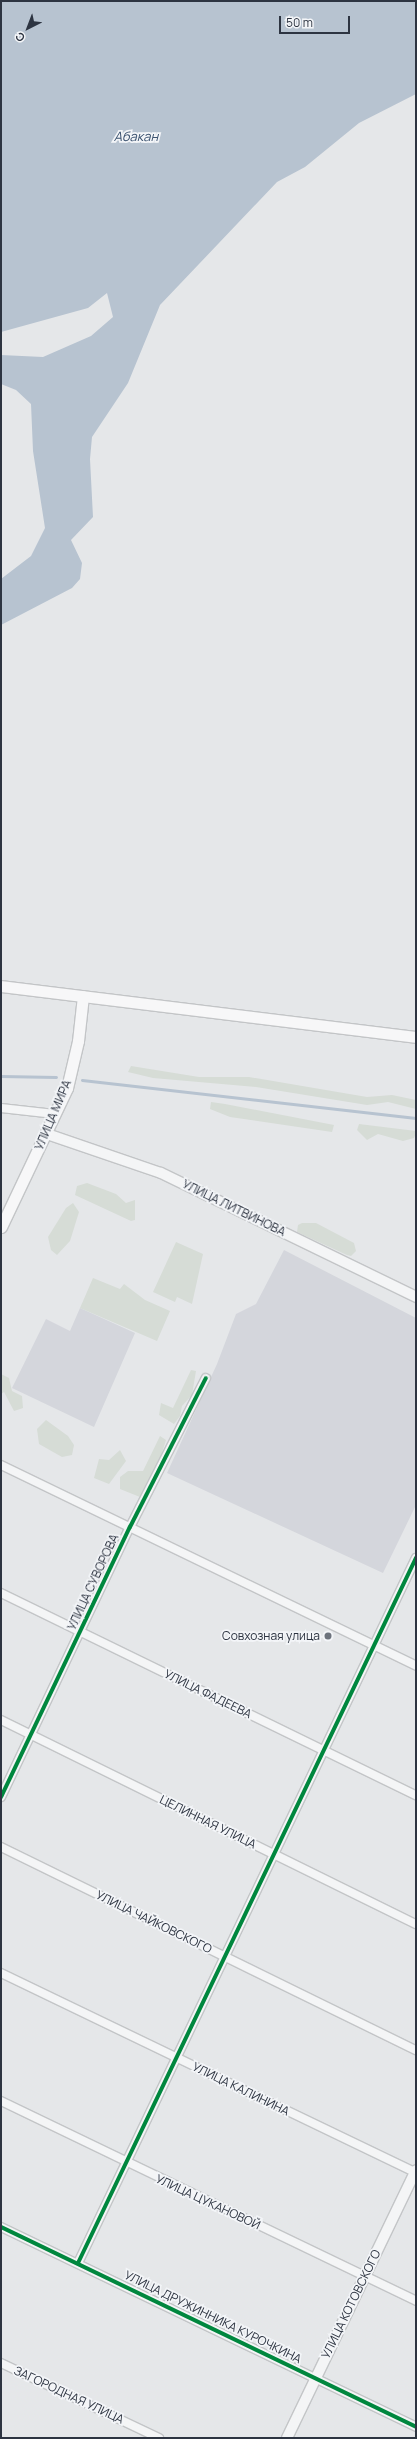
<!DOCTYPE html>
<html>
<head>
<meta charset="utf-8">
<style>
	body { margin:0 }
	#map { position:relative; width:417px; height:2439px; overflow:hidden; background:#e5e7e9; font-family:Manrope,sans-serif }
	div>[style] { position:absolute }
	.built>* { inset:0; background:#d4d6dc }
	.green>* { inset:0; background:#d6dcd6 }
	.water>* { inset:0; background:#b7c3d0 }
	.stream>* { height:3px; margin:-1.5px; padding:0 1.5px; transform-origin:1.5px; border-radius:1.5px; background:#b7c3d0 }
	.roads { filter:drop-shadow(1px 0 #c3c5c7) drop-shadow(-1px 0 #c3c5c7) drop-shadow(0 1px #c3c5c7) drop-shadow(0 -1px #c3c5c7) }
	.minor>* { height:8px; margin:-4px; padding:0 4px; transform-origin:4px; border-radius:4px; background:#f4f5f6 }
	.tertiary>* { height:10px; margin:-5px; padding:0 5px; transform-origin:5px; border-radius:5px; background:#f4f5f6 }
	.secondary>* { height:11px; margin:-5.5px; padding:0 5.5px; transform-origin:5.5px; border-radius:5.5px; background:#f7f7f8 }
	.cycleway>* { height:4px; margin:-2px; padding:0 2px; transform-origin:2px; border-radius:2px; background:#00873e }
	.dots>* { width:11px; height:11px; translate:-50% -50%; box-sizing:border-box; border:2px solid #f3f5f8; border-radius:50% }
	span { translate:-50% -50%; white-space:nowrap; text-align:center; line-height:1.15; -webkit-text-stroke:3.5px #f3f5f8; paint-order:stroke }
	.street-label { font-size:12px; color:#2d3441 }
	.poi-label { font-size:12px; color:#2d3441 }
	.right { translate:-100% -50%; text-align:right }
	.water-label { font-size:13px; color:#3c5370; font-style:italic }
	.frame { position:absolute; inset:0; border:2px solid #2d3441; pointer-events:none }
	.north { position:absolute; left:8px; top:8px; width:40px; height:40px; -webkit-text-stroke:3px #f3f5f8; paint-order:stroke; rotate:222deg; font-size:11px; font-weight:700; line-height:16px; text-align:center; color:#2d3441 }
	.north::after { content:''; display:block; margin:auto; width:14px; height:18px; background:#2d3441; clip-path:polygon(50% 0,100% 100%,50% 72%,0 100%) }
	.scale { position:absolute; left:279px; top:16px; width:71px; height:18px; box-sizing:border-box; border:2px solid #2d3441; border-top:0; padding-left:5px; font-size:12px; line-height:14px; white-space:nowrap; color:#2d3441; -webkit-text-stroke:3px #f3f5f8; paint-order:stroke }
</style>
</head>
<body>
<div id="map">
	<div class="built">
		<div style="clip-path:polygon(284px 1250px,416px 1318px,416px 1505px,383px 1573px,167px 1473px,217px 1364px,236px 1314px,256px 1304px)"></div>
		<div style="clip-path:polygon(80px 1308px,135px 1333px,94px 1427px,12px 1388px,46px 1319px,70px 1331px)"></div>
	</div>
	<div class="green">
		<div style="clip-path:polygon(131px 1066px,199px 1077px,249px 1077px,367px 1097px,392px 1095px,416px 1100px,416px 1109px,388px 1102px,367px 1105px,256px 1087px,153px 1078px,128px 1072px)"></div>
		<div style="clip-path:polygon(211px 1102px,225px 1104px,334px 1125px,332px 1132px,230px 1117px,210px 1109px)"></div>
		<div style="clip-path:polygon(359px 1124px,416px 1131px,416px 1133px,414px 1138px,403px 1141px,378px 1134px,367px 1140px,357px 1130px)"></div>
		<div style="clip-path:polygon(87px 1183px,116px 1194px,126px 1203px,135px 1200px,135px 1220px,131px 1221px,75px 1195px,77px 1186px)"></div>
		<div style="clip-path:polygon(73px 1203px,79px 1212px,70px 1241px,57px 1255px,51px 1250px,48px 1237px,66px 1208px)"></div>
		<div style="clip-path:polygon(302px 1223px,316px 1223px,354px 1243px,356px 1251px,351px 1256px,347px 1255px,297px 1232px,298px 1225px)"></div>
		<div style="clip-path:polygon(176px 1242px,203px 1254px,192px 1304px,177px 1297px,175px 1302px,153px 1292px)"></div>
		<div style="clip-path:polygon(93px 1278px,120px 1289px,124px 1284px,145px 1300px,170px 1311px,157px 1341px,80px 1308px)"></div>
		<div style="clip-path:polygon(191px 1370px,196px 1371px,192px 1395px,182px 1406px,180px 1416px,174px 1424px,159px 1415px,161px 1403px,173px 1408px)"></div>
		<div style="clip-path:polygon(1px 1374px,9px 1378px,12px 1391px,22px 1396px,23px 1408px,14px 1411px,4px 1392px,1px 1394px)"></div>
		<div style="clip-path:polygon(46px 1420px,68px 1436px,74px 1445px,72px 1455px,62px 1457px,39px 1444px,37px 1429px)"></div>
		<div style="clip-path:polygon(160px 1436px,166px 1440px,152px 1485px,140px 1497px,120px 1489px,120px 1477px,128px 1471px,143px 1471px)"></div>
		<div style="clip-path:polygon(120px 1450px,126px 1461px,109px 1484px,94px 1478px,99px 1459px,109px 1460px)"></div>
	</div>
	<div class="water">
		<div style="clip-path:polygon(1px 1px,416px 1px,416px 94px,359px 123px,305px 167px,277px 182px,160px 305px,128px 383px,92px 437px,90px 459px,93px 517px,71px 540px,82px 563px,80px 579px,72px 588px,1px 625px,1px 579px,31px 556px,45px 528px,33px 451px,31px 404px,16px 390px,1px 384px,1px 355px,43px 357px,91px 336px,113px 317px,107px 293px,88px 308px,1px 332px)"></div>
	</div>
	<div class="stream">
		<div style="left:1px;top:1076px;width:55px;rotate:1deg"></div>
		<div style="left:82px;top:1080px;width:336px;rotate:6.5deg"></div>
	</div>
	<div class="roads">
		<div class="minor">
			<div style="left:1px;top:1108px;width:54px;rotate:6.3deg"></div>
			<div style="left:1px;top:1465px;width:461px;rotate:25.8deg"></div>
			<div style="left:1px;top:1593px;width:462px;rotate:26deg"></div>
			<div style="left:1px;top:1720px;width:462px;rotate:26.2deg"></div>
			<div style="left:1px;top:1797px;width:299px;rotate:-64.5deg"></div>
			<div style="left:130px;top:1527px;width:167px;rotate:-63deg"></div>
			<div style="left:1px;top:1847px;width:462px;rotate:26.1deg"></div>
			<div style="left:1px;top:1973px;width:461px;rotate:25.7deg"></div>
			<div style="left:1px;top:2101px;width:461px;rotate:25.7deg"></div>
			<div style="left:1px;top:2227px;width:461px;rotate:25.7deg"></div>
			<div style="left:78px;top:2263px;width:782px;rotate:-64.39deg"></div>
			<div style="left:1px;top:2363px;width:175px;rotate:25.4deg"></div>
		</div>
		<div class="tertiary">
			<div style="left:47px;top:1134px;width:120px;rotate:18.9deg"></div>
			<div style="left:161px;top:1173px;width:284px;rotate:25.9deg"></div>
			<div style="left:287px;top:2438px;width:297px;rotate:-64.3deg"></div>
		</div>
		<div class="secondary">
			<div style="left:1px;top:986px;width:418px;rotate:7deg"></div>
			<div style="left:1px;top:1227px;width:154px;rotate:-64.6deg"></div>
			<div style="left:67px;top:1088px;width:48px;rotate:-76.8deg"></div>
			<div style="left:78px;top:1041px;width:45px;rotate:-83.7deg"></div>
		</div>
	</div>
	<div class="cycleway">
		<div style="left:1px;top:1797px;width:299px;rotate:-64.5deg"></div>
		<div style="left:130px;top:1527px;width:167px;rotate:-63deg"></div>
		<div style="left:1px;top:2227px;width:461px;rotate:25.7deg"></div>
		<div style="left:78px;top:2263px;width:782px;rotate:-64.39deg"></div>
	</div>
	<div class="dots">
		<div style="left:328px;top:1636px;background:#6d737c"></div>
	</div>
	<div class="street-label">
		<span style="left:53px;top:1115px;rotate:-67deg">УЛИЦА МИРА</span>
		<span style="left:234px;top:1208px;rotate:26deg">УЛИЦА ЛИТВИНОВА</span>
		<span style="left:93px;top:1582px;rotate:-65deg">УЛИЦА СУВОРОВА</span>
		<span style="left:208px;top:1694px;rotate:26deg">УЛИЦА ФАДЕЕВА</span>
		<span style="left:208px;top:1822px;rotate:26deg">ЦЕЛИННАЯ УЛИЦА</span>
		<span style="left:154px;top:1922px;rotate:26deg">УЛИЦА ЧАЙКОВСКОГО</span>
		<span style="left:241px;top:2089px;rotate:26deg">УЛИЦА КАЛИНИНА</span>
		<span style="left:208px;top:2202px;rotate:25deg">УЛИЦА ЦУКАНОВОЙ</span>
		<span style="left:351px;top:2304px;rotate:-64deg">УЛИЦА КОТОВСКОГО</span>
		<span style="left:213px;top:2317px;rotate:26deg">УЛИЦА ДРУЖИННИКА КУРОЧКИНА</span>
		<span style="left:69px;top:2395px;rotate:25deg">ЗАГОРОДНАЯ УЛИЦА</span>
	</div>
	<div class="poi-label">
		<span class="right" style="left:320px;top:1636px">Совхозная улица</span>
	</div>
	<div class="water-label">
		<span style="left:136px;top:136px">Абакан</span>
	</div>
	<div class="frame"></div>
	<div class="north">С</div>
	<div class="scale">50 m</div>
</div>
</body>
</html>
